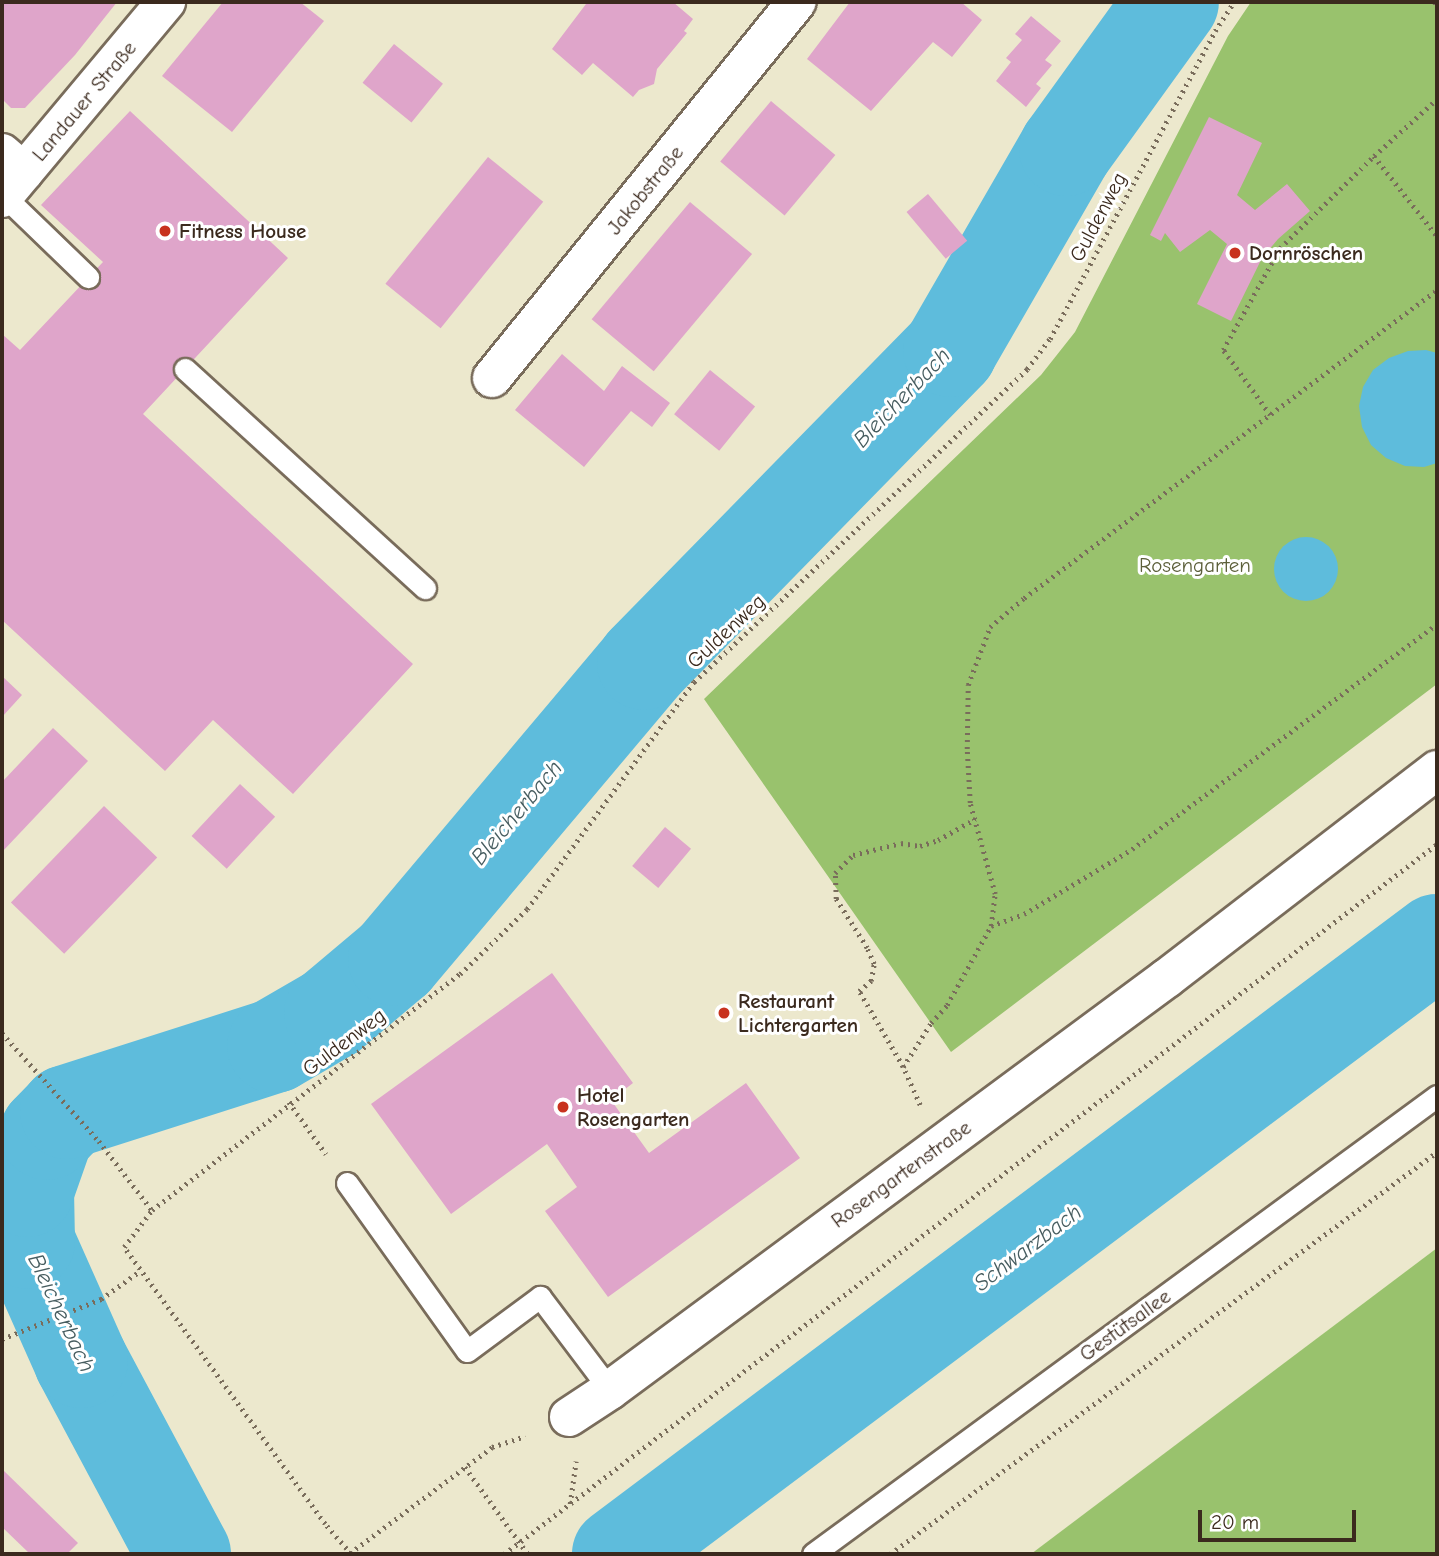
<!DOCTYPE html>
<html>
<head>
<meta charset="utf-8">
<style>
	body { margin:0 }
	#map { position:relative; width:1439px; height:1556px; overflow:hidden; background:#ece8cd; font-family:"Comic Neue",sans-serif }
	div>[style] { position:absolute }
	.green>* { inset:0; background:#99c26d }
	.water>* { inset:0; background:#5ebcdc }
	.round { border-radius:50% }
	.river>* { height:94px; margin:-47px; padding:0 47px; transform-origin:47px; border-radius:47px; background:#5ebcdc }
	.building>* { inset:0; background:#dfa5ca; transform-origin:0 0 }
	.path>* { height:4.5px; margin-top:-2.25px; transform-origin:0; background:repeating-linear-gradient(90deg,#796c5b 0 2px,transparent 0 7px) }
	.roads { filter:drop-shadow(2px 0 #796c5b) drop-shadow(-2px 0 #796c5b) drop-shadow(0 2px #796c5b) drop-shadow(0 -2px #796c5b) }
	.service>* { height:21px; margin:-10.5px; padding:0 10.5px; transform-origin:10.5px; border-radius:10.5px; background:#fff }
	.minor>* { height:38px; margin:-19px; padding:0 19px; transform-origin:19px; border-radius:19px; background:#fff }
	.secondary>* { height:38px; margin:-19px; padding:0 19px; transform-origin:19px; border-radius:19px; background:#fff }
	.dots>* { width:19px; height:19px; translate:-50% -50%; box-sizing:border-box; border:4px solid #fff; border-radius:50% }
	span { translate:-50% -50%; white-space:nowrap; text-align:center; line-height:1.15; -webkit-text-stroke:6px #fff; paint-order:stroke }
	.street-label { font-size:21px; color:#3b2a1e }
	.poi-label { font-size:21px; color:#3b2a1e; font-weight:700 }
	.left { translate:0 -50%; text-align:left }
	.park-label { font-size:21px; color:#5c5f3a }
	.water-label { font-size:23px; color:#475d60; font-style:italic }
	.frame { position:absolute; inset:0; border:4px solid #3b2a1e; pointer-events:none }
	.scale { position:absolute; left:1198px; top:1510px; width:158px; height:32px; box-sizing:border-box; border:4px solid #3b2a1e; border-top:0; padding-left:9px; font-size:21px; line-height:24px; white-space:nowrap; color:#3b2a1e; -webkit-text-stroke:5px #fff; paint-order:stroke }
</style>
</head>
<body>
<div id="map">
	<div class="green">
		<div style="clip-path:polygon(1251px 2px,1437px 2px,1437px 684px,951px 1052px,704px 699px,1041px 375px,1075px 332px,1228px 36px)"></div>
		<div style="clip-path:polygon(1437px 1248px,1437px 1554px,1031px 1554px)"></div>
	</div>
	<div class="water">
		<div style="clip-path:polygon(1426px 350px,1437px 353px,1437px 463px,1424px 467px,1405px 466px,1386px 458px,1371px 445px,1362px 427px,1359px 406px,1363px 387px,1373px 370px,1389px 358px,1408px 351px)"></div>
		<div class="round" style="left:1274px;top:537px;width:64px;height:64px"></div>
	</div>
	<div class="river">
		<div style="left:184px;top:1554px;width:219px;rotate:-118.1deg"></div>
		<div style="left:81px;top:1361px;width:130px;rotate:-114deg"></div>
		<div style="left:28px;top:1242px;width:52px;rotate:-91.1deg"></div>
		<div style="left:27px;top:1190px;width:60px;rotate:-70.7deg"></div>
		<div style="left:47px;top:1133px;width:29px;rotate:-46deg"></div>
		<div style="left:67px;top:1112px;width:217px;rotate:-17.7deg"></div>
		<div style="left:274px;top:1046px;width:66px;rotate:-30.1deg"></div>
		<div style="left:331px;top:1013px;width:84px;rotate:-40.2deg"></div>
		<div style="left:395px;top:959px;width:387px;rotate:-49.9deg"></div>
		<div style="left:644px;top:663px;width:438px;rotate:-45.6deg"></div>
		<div style="left:950px;top:350px;width:232px;rotate:-60deg"></div>
		<div style="left:1066px;top:149px;width:181px;rotate:-54.2deg"></div>
		<div style="left:619px;top:1554px;width:1022px;rotate:-36.85deg"></div>
	</div>
	<div class="building">
		<div style="clip-path:polygon(2px 2px,117px 2px,75px 55px,25px 108px,11px 108px,2px 99px)"></div>
		<div style="clip-path:polygon(223px 2px,300px 2px,324px 21px,232px 132px,162px 76px)"></div>
		<div style="clip-path:polygon(582px 2px,673px 2px,693px 19px,684px 31px,687px 33px,657px 69px,654px 84px,639px 90px,633px 97px,593px 63px,582px 75px,552px 49px,586px 4px)"></div>
		<div style="clip-path:polygon(850px 2px,961px 2px,982px 20px,952px 57px,933px 42px,871px 111px,807px 59px)"></div>
		<div style="clip-path:polygon(1031px 16px,1061px 41px,1045px 60px,1052px 65px,1036px 84px,1041px 88px,1026px 107px,996px 81px,1011px 62px,1006px 58px,1022px 40px,1015px 34px)"></div>
		<div style="left:394px;top:44px;width:63px;height:50px;rotate:39deg"></div>
		<div style="left:771px;top:101px;width:84px;height:79px;rotate:40deg"></div>
		<div style="clip-path:polygon(130px 111px,288px 258px,143px 414px,413px 664px,293px 794px,213px 720px,165px 771px,2px 620px,2px 334px,20px 350px,103px 262px,41px 205px)"></div>
		<div style="clip-path:polygon(1209px 117px,1262px 143px,1237px 195px,1255px 210px,1287px 184px,1310px 211px,1278px 239px,1262px 258px,1231px 321px,1197px 304px,1227px 244px,1210px 230px,1180px 252px,1165px 233px,1161px 241px,1150px 235px)"></div>
		<div style="left:488px;top:157px;width:71px;height:163px;rotate:39deg"></div>
		<div style="left:928px;top:194px;width:61px;height:28px;rotate:50deg"></div>
		<div style="left:690px;top:202px;width:81px;height:153px;rotate:40deg"></div>
		<div style="clip-path:polygon(562px 354px,604px 391px,622px 366px,670px 403px,652px 427px,631px 411px,584px 467px,515px 410px)"></div>
		<div style="left:710px;top:370px;width:58px;height:57px;rotate:39deg"></div>
		<div style="clip-path:polygon(2px 676px,22px 695px,2px 717px)"></div>
		<div style="clip-path:polygon(53px 728px,88px 761px,2px 852px,2px 782px)"></div>
		<div style="left:240px;top:784px;width:48px;height:71px;rotate:43deg"></div>
		<div style="left:104px;top:806px;width:74px;height:134px;rotate:44deg"></div>
		<div style="left:665px;top:827px;width:34px;height:51px;rotate:40deg"></div>
		<div style="clip-path:polygon(552px 973px,633px 1083px,611px 1100px,649px 1153px,746px 1083px,800px 1158px,608px 1297px,545px 1211px,577px 1187px,547px 1144px,451px 1214px,371px 1104px)"></div>
		<div style="clip-path:polygon(2px 1469px,78px 1543px,67px 1554px,30px 1554px,2px 1527px)"></div>
	</div>
	<div class="path">
		<div style="left:1435px;top:2px;width:6px;rotate:72deg"></div>
		<div style="left:1374px;top:156px;width:102px;rotate:51.8deg"></div>
		<div style="left:1270px;top:415px;width:80px;rotate:-125.9deg"></div>
		<div style="left:1223px;top:350px;width:117px;rotate:-60.8deg"></div>
		<div style="left:1280px;top:248px;width:132px;rotate:-44.4deg"></div>
		<div style="left:1374px;top:156px;width:85px;rotate:-42.1deg"></div>
		<div style="left:991px;top:926px;width:32px;rotate:-83deg"></div>
		<div style="left:995px;top:894px;width:94px;rotate:-105.4deg"></div>
		<div style="left:970px;top:803px;width:54px;rotate:-93.2deg"></div>
		<div style="left:967px;top:749px;width:64px;rotate:-89.1deg"></div>
		<div style="left:968px;top:685px;width:62px;rotate:-69.2deg"></div>
		<div style="left:990px;top:627px;width:45px;rotate:-40.5deg"></div>
		<div style="left:1024px;top:598px;width:515px;rotate:-36.71deg"></div>
		<div style="left:2px;top:1033px;width:145px;rotate:48.1deg"></div>
		<div style="left:99px;top:1141px;width:87px;rotate:52.5deg"></div>
		<div style="left:903px;top:1067px;width:88px;rotate:-120.1deg"></div>
		<div style="left:859px;top:991px;width:16px;rotate:-40deg"></div>
		<div style="left:871px;top:981px;width:17px;rotate:-80deg"></div>
		<div style="left:874px;top:964px;width:17px;rotate:-114deg"></div>
		<div style="left:867px;top:948px;width:58px;rotate:-122.3deg"></div>
		<div style="left:836px;top:899px;width:26px;rotate:-92deg"></div>
		<div style="left:835px;top:873px;width:25px;rotate:-45deg"></div>
		<div style="left:853px;top:855px;width:49px;rotate:-14deg"></div>
		<div style="left:901px;top:843px;width:19px;rotate:9deg"></div>
		<div style="left:920px;top:846px;width:19px;rotate:-18deg"></div>
		<div style="left:938px;top:840px;width:43px;rotate:-29.6deg"></div>
		<div style="left:289px;top:1102px;width:64px;rotate:54.6deg"></div>
		<div style="left:920px;top:1105px;width:42px;rotate:-114.1deg"></div>
		<div style="left:903px;top:1067px;width:52px;rotate:-57.5deg"></div>
		<div style="left:931px;top:1023px;width:24px;rotate:-48deg"></div>
		<div style="left:947px;top:1005px;width:90px;rotate:-60.9deg"></div>
		<div style="left:991px;top:926px;width:35px;rotate:-20deg"></div>
		<div style="left:1024px;top:914px;width:126px;rotate:-31deg"></div>
		<div style="left:1132px;top:849px;width:379px;rotate:-36.4deg"></div>
		<div style="left:2px;top:1339px;width:107px;rotate:-22deg"></div>
		<div style="left:101px;top:1299px;width:48px;rotate:-35.7deg"></div>
		<div style="left:465px;top:1467px;width:107px;rotate:54.1deg"></div>
		<div style="left:570px;top:1504px;width:43px;rotate:-82.1deg"></div>
		<div style="left:350px;top:1553px;width:177px;rotate:-36.7deg"></div>
		<div style="left:492px;top:1447px;width:35px;rotate:-18deg"></div>
		<div style="left:351px;top:1554px;width:40px;rotate:-131deg"></div>
		<div style="left:325px;top:1524px;width:342px;rotate:-126deg"></div>
		<div style="left:124px;top:1247px;width:46px;rotate:-52.9deg"></div>
		<div style="left:152px;top:1210px;width:388px;rotate:-37.5deg"></div>
		<div style="left:460px;top:974px;width:93px;rotate:-44.1deg"></div>
		<div style="left:527px;top:909px;width:282px;rotate:-53.7deg"></div>
		<div style="left:694px;top:682px;width:457px;rotate:-43.2deg"></div>
		<div style="left:1027px;top:369px;width:38px;rotate:-53deg"></div>
		<div style="left:1050px;top:339px;width:349px;rotate:-61.8deg"></div>
		<div style="left:1215px;top:31px;width:35px;rotate:-57deg"></div>
		<div style="left:504px;top:1554px;width:1172px;rotate:-37.27deg"></div>
		<div style="left:890px;top:1554px;width:679px;rotate:-36.31deg"></div>
	</div>
	<div class="roads">
		<div class="service">
			<div style="left:4px;top:196px;width:117px;rotate:44deg"></div>
			<div style="left:185px;top:369px;width:325px;rotate:42.4deg"></div>
			<div style="left:347px;top:1183px;width:206px;rotate:54.5deg"></div>
			<div style="left:467px;top:1351px;width:91px;rotate:-36.5deg"></div>
			<div style="left:540px;top:1297px;width:116px;rotate:53deg"></div>
			<div style="left:813px;top:1554px;width:774px;rotate:-36.28deg"></div>
		</div>
		<div class="minor">
			<div style="left:2px;top:153px;width:29px;rotate:41deg"></div>
			<div style="left:492px;top:378px;width:484px;rotate:-51deg"></div>
			<div style="left:569px;top:1417px;width:49px;rotate:-33.4deg"></div>
			<div style="left:610px;top:1390px;width:693px;rotate:-36.49deg"></div>
			<div style="left:1167px;top:978px;width:341px;rotate:-37.6deg"></div>
		</div>
		<div class="secondary">
			<div style="left:2px;top:198px;width:256px;rotate:-50.1deg"></div>
		</div>
	</div>
	<div class="dots">
		<div style="left:165px;top:231px;background:#c8321e"></div>
		<div style="left:1235px;top:253px;background:#c8321e"></div>
		<div style="left:724px;top:1013px;background:#c8321e"></div>
		<div style="left:563px;top:1107px;background:#c8321e"></div>
	</div>
	<div class="street-label">
		<span style="left:84px;top:101px;rotate:-50deg">Landauer Straße</span>
		<span style="left:645px;top:190px;rotate:-51deg">Jakobstraße</span>
		<span style="left:1098px;top:217px;rotate:-62deg">Guldenweg</span>
		<span style="left:726px;top:631px;rotate:-43deg">Guldenweg</span>
		<span style="left:344px;top:1042px;rotate:-37deg">Guldenweg</span>
		<span style="left:901px;top:1174px;rotate:-36deg">Rosengartenstraße</span>
		<span style="left:1125px;top:1325px;rotate:-36deg">Gestütsallee</span>
	</div>
	<div class="poi-label">
		<span class="left" style="left:179px;top:231px">Fitness House</span>
		<span class="left" style="left:1249px;top:253px">Dornröschen</span>
		<span class="left" style="left:738px;top:1013px">Restaurant<br>Lichtergarten</span>
		<span class="left" style="left:577px;top:1107px">Hotel<br>Rosengarten</span>
	</div>
	<div class="park-label">
		<span style="left:1195px;top:565px">Rosengarten</span>
	</div>
	<div class="water-label">
		<span style="left:902px;top:398px;rotate:-46deg">Bleicherbach</span>
		<span style="left:517px;top:813px;rotate:-50deg">Bleicherbach</span>
		<span style="left:1028px;top:1248px;rotate:-37deg">Schwarzbach</span>
		<span style="left:61px;top:1313px;rotate:65deg">Bleicherbach</span>
	</div>
	<div class="frame"></div>
	<div class="scale">20 m</div>
</div>
</body>
</html>
